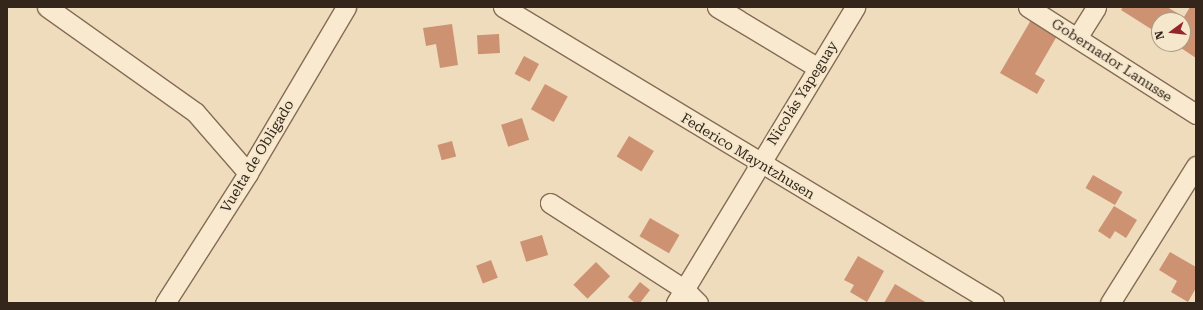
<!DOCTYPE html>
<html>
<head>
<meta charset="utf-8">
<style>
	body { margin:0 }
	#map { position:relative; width:1203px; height:310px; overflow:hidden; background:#eedcbd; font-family:"Roboto Serif",serif }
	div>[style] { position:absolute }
	.building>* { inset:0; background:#cd9272; transform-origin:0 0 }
	.roads { filter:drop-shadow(1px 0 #866c56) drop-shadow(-1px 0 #866c56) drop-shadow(0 1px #866c56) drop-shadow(0 -1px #866c56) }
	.street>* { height:19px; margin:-9.5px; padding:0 9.5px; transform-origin:9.5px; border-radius:9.5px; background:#f9eacf }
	span { translate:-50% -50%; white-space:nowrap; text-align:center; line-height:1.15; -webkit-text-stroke:4px #f5e7cc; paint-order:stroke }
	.street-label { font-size:14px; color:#34261b }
	.frame { position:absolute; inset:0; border:8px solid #34261b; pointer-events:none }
	.north { position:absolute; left:1151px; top:12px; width:40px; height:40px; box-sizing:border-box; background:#f5e7cc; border:1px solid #a89a85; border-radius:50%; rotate:255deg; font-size:11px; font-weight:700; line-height:16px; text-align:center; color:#34261b }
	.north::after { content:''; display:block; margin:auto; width:14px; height:18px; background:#95252d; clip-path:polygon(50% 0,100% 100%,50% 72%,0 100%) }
</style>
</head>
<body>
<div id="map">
	<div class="building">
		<div style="clip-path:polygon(1123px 7px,1167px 7px,1184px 17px,1190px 7px,1196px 7px,1196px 58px,1175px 44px,1183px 44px,1183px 20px,1159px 20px,1159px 34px,1121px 10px)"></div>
		<div style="clip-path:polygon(1031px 20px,1057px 36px,1035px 74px,1045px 80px,1037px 94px,1000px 73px)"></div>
		<div style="clip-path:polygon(452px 24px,458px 65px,440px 68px,436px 44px,426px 46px,423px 28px)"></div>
		<div style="left:499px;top:34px;width:19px;height:22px;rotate:87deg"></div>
		<div style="left:524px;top:56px;width:17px;height:20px;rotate:28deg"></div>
		<div style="left:545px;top:84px;width:26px;height:29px;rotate:29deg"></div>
		<div style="left:522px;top:118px;width:23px;height:22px;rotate:72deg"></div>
		<div style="left:629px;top:136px;width:29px;height:24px;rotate:31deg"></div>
		<div style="left:452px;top:141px;width:16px;height:15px;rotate:75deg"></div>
		<div style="left:1093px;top:175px;width:34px;height:15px;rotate:30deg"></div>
		<div style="clip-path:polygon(1114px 206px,1137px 220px,1126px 238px,1115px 231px,1110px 239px,1098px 231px)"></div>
		<div style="left:650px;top:218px;width:34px;height:21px;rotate:30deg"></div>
		<div style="left:542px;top:235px;width:21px;height:23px;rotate:73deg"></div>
		<div style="clip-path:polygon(1170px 252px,1196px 267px,1196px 288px,1188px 302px,1171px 292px,1177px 281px,1159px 270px)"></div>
		<div style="clip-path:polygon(858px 256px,884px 271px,867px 302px,850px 292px,854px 285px,844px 280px)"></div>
		<div style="left:491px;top:260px;width:19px;height:16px;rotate:69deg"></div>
		<div style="left:596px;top:262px;width:20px;height:32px;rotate:45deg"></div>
		<div style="clip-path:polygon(640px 282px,650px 290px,640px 303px,635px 303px,628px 297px)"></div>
		<div style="clip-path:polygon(895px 284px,927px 303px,884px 303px)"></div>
	</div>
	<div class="roads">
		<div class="street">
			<div style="left:47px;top:7px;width:181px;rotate:35.4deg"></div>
			<div style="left:195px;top:112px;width:81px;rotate:49deg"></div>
			<div style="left:503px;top:7px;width:573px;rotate:31.08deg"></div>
			<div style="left:717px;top:7px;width:118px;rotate:31.1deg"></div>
			<div style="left:1028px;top:7px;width:199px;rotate:32.5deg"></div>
			<div style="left:1077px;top:38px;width:36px;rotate:-58deg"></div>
			<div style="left:550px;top:203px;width:159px;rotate:32.7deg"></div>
			<div style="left:684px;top:289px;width:20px;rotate:45deg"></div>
			<div style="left:165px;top:303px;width:154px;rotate:-57.4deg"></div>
			<div style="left:248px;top:173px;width:193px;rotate:-59.4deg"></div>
			<div style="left:676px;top:303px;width:346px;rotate:-58.8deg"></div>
			<div style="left:1110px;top:303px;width:162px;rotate:-57.9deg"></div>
		</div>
	</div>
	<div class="street-label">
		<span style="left:1112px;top:60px;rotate:33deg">Gobernador Lanusse</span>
		<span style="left:802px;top:93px;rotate:-58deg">Nicolás Yapeguay</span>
		<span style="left:257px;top:156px;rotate:-59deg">Vuelta de Obligado</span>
		<span style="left:748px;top:156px;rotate:31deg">Federico Mayntzhusen</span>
	</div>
	<div class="frame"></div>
	<div class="north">N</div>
</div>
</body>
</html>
